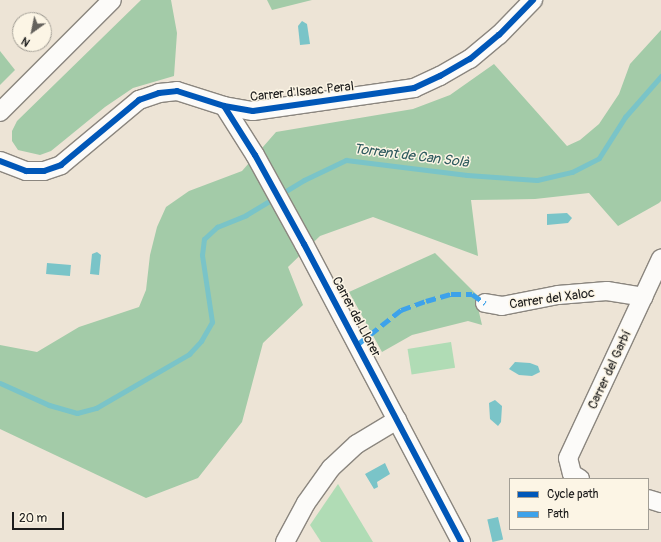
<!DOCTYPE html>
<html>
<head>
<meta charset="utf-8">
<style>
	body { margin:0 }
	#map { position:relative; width:661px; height:542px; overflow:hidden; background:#ede4d6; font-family:Pangolin,sans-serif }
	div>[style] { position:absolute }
	.green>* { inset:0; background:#b0dcb5; transform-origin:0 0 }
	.forest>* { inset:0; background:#a3cba8 }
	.water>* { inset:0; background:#7ac4c8; transform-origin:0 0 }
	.stream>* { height:5px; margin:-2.5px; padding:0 2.5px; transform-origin:2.5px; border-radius:2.5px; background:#7ac4c8 }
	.roads { filter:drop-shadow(1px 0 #8b867f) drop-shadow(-1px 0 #8b867f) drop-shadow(0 1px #8b867f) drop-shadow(0 -1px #8b867f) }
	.minor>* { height:18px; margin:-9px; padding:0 9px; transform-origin:9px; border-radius:9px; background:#fcfbf9 }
	.quiet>* { height:5px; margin-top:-2.5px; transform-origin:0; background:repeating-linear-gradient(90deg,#3da2ea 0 10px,transparent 0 15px) }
	.cycleway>* { height:6px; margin:-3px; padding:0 3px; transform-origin:3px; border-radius:3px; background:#0057b8 }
	span { translate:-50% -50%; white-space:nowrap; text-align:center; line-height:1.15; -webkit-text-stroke:3px #fcf5e5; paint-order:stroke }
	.street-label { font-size:13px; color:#1c1c1c }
	.water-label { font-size:14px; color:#2e5a5e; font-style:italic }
	.legend { position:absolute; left:509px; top:478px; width:140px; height:52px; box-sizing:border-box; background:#fcf5e5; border:1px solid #a29e95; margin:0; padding:5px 7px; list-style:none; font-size:12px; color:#1c1c1c }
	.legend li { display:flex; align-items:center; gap:8px; height:20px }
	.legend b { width:20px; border:1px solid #a29e95 }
	.north { position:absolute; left:12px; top:12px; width:40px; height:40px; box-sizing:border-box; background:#fcf5e5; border:1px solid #a29e95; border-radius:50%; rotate:213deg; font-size:11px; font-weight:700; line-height:16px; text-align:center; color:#1c1c1c }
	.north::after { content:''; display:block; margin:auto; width:14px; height:18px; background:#65625d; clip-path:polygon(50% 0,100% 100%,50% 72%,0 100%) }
	.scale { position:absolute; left:12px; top:512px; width:52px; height:18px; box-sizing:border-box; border:2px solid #1c1c1c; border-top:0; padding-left:5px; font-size:12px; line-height:14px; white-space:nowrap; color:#1c1c1c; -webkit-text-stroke:3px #fcf5e5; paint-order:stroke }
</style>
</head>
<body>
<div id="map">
	<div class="green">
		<div style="left:451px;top:342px;width:26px;height:44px;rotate:81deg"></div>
		<div style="clip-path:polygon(338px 484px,373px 542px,321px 542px,310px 525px)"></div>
	</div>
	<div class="forest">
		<div style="clip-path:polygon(141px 0,171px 0,177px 33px,174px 76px,133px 88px,105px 107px,51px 151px,40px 155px,18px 150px,12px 141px,12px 131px,17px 121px)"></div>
		<div style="clip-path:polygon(267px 0,312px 0,272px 10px)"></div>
		<div style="clip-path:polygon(661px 30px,661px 201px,659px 203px,618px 226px,589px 193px,535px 199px,471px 200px,478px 256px,373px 217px,320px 236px,288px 267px,303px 305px,263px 343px,242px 422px,198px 478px,146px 498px,0 429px,0 345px,37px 352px,79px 327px,139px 307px,146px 290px,150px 255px,157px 227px,166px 207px,189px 191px,242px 171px,276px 132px,413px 109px,450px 95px,494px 64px,567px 146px,580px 140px,599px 124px,619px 94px,630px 64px)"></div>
		<div style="clip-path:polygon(0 51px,15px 70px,0 85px)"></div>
		<div style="clip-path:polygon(435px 253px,480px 298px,478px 308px,482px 325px,468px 321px,412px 335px,382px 352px,349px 292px)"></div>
	</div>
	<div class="water">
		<div style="clip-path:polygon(302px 21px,307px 24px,310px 44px,300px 45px,298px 26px)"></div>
		<div style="clip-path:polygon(567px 213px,572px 218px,568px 223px,547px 225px,547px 214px)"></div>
		<div style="clip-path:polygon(97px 252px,101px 255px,99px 275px,90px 274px,92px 254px)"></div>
		<div style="left:47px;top:263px;width:24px;height:11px;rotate:5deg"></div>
		<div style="clip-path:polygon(515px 362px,530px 363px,538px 366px,540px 372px,532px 376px,519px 375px,509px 369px)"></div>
		<div style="clip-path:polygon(495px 400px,502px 406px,501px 422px,498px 426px,490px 419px,489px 403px)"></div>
		<div style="clip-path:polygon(385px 463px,390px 474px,377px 482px,378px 487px,374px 489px,365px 474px)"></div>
		<div style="left:498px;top:517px;width:23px;height:11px;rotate:77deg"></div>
	</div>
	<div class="stream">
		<div style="left:0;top:383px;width:54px;rotate:24.2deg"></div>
		<div style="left:49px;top:405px;width:29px;rotate:16deg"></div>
		<div style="left:77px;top:413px;width:20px;rotate:-15deg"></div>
		<div style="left:96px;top:408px;width:108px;rotate:-30.1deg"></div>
		<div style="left:189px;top:354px;width:18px;rotate:-47deg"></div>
		<div style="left:201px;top:341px;width:22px;rotate:-60deg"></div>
		<div style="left:212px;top:322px;width:68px;rotate:-98.5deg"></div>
		<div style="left:202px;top:255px;width:16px;rotate:-83deg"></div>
		<div style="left:204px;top:239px;width:18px;rotate:-43deg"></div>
		<div style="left:217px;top:227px;width:31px;rotate:-22deg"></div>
		<div style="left:246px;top:215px;width:68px;rotate:-31.1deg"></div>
		<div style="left:304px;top:180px;width:47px;rotate:-25.5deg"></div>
		<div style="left:346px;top:160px;width:122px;rotate:7.1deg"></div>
		<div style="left:467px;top:175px;width:70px;rotate:4.1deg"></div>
		<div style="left:537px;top:180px;width:36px;rotate:-13deg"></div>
		<div style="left:572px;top:172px;width:30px;rotate:-27deg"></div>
		<div style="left:599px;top:158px;width:49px;rotate:-57.6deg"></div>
		<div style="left:625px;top:117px;width:55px;rotate:-48.7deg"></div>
	</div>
	<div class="roads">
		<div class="minor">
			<div style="left:224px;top:106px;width:58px;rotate:57.7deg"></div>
			<div style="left:255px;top:155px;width:102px;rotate:61.2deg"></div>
			<div style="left:304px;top:244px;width:337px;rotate:62.2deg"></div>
			<div style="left:0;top:112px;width:158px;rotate:-45deg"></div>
			<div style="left:0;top:161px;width:28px;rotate:21deg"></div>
			<div style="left:26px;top:171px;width:18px"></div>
			<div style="left:44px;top:171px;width:18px;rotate:-19deg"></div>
			<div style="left:61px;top:165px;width:102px;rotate:-39.8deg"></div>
			<div style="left:139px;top:100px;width:21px;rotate:-19deg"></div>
			<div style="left:159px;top:93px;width:18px;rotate:-6deg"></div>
			<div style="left:177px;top:91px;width:49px;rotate:17.7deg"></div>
			<div style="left:224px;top:106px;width:29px;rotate:10deg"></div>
			<div style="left:253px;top:111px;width:163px;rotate:-8.1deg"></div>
			<div style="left:414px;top:88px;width:29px;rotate:-25deg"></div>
			<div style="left:440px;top:76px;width:34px;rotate:-30deg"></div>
			<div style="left:470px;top:59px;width:38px;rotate:-40deg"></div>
			<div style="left:499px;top:35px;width:49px;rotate:-45.8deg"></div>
			<div style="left:485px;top:303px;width:17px;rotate:10deg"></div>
			<div style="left:502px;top:306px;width:57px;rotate:-11.1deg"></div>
			<div style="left:558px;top:295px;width:49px;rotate:-4.7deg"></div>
			<div style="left:607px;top:291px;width:37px;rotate:9deg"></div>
			<div style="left:580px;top:479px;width:9px;rotate:-148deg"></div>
			<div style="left:572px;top:474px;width:16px;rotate:-104deg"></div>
			<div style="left:568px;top:458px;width:220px;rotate:-65deg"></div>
			<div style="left:648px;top:499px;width:14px;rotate:17deg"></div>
			<div style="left:285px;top:542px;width:44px;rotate:-61.7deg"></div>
			<div style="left:306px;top:503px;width:43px;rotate:-54.5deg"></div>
			<div style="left:331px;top:468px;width:35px;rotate:-43deg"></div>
			<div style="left:357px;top:444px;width:47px;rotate:-31deg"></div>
		</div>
	</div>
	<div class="quiet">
		<div style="left:358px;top:344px;width:55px;rotate:-38.3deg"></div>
		<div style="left:401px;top:310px;width:27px;rotate:-20deg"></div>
		<div style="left:426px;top:301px;width:26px;rotate:-16deg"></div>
		<div style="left:451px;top:294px;width:21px"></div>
		<div style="left:472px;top:294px;width:16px;rotate:35deg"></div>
	</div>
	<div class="cycleway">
		<div style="left:224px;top:106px;width:58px;rotate:57.7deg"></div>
		<div style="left:255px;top:155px;width:102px;rotate:61.2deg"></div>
		<div style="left:304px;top:244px;width:337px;rotate:62.2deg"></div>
		<div style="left:0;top:161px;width:28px;rotate:21deg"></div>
		<div style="left:26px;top:171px;width:18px"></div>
		<div style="left:44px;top:171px;width:18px;rotate:-19deg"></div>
		<div style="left:61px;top:165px;width:102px;rotate:-39.8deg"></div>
		<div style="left:139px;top:100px;width:21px;rotate:-19deg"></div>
		<div style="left:159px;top:93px;width:18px;rotate:-6deg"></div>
		<div style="left:177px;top:91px;width:49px;rotate:17.7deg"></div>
		<div style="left:224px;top:106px;width:29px;rotate:10deg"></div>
		<div style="left:253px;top:111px;width:163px;rotate:-8.1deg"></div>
		<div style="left:414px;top:88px;width:29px;rotate:-25deg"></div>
		<div style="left:440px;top:76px;width:34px;rotate:-30deg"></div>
		<div style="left:470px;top:59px;width:38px;rotate:-40deg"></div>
		<div style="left:499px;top:35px;width:49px;rotate:-45.8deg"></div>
	</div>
	<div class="street-label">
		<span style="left:302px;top:92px;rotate:-6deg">Carrer d'Isaac Peral</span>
		<span style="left:552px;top:299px;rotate:-8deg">Carrer del Xaloc</span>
		<span style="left:356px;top:317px;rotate:62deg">Carrer del Llorer</span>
		<span style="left:610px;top:370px;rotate:-65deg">Carrer del Garbí</span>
	</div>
	<div class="water-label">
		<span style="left:411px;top:156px;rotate:7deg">Torrent de Can Solà</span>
	</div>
	<ul class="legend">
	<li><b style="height:5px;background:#0057b8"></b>Cycle path</li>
	<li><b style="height:5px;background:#3da2ea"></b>Path</li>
	</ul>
	<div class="north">N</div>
	<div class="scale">20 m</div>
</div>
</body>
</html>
